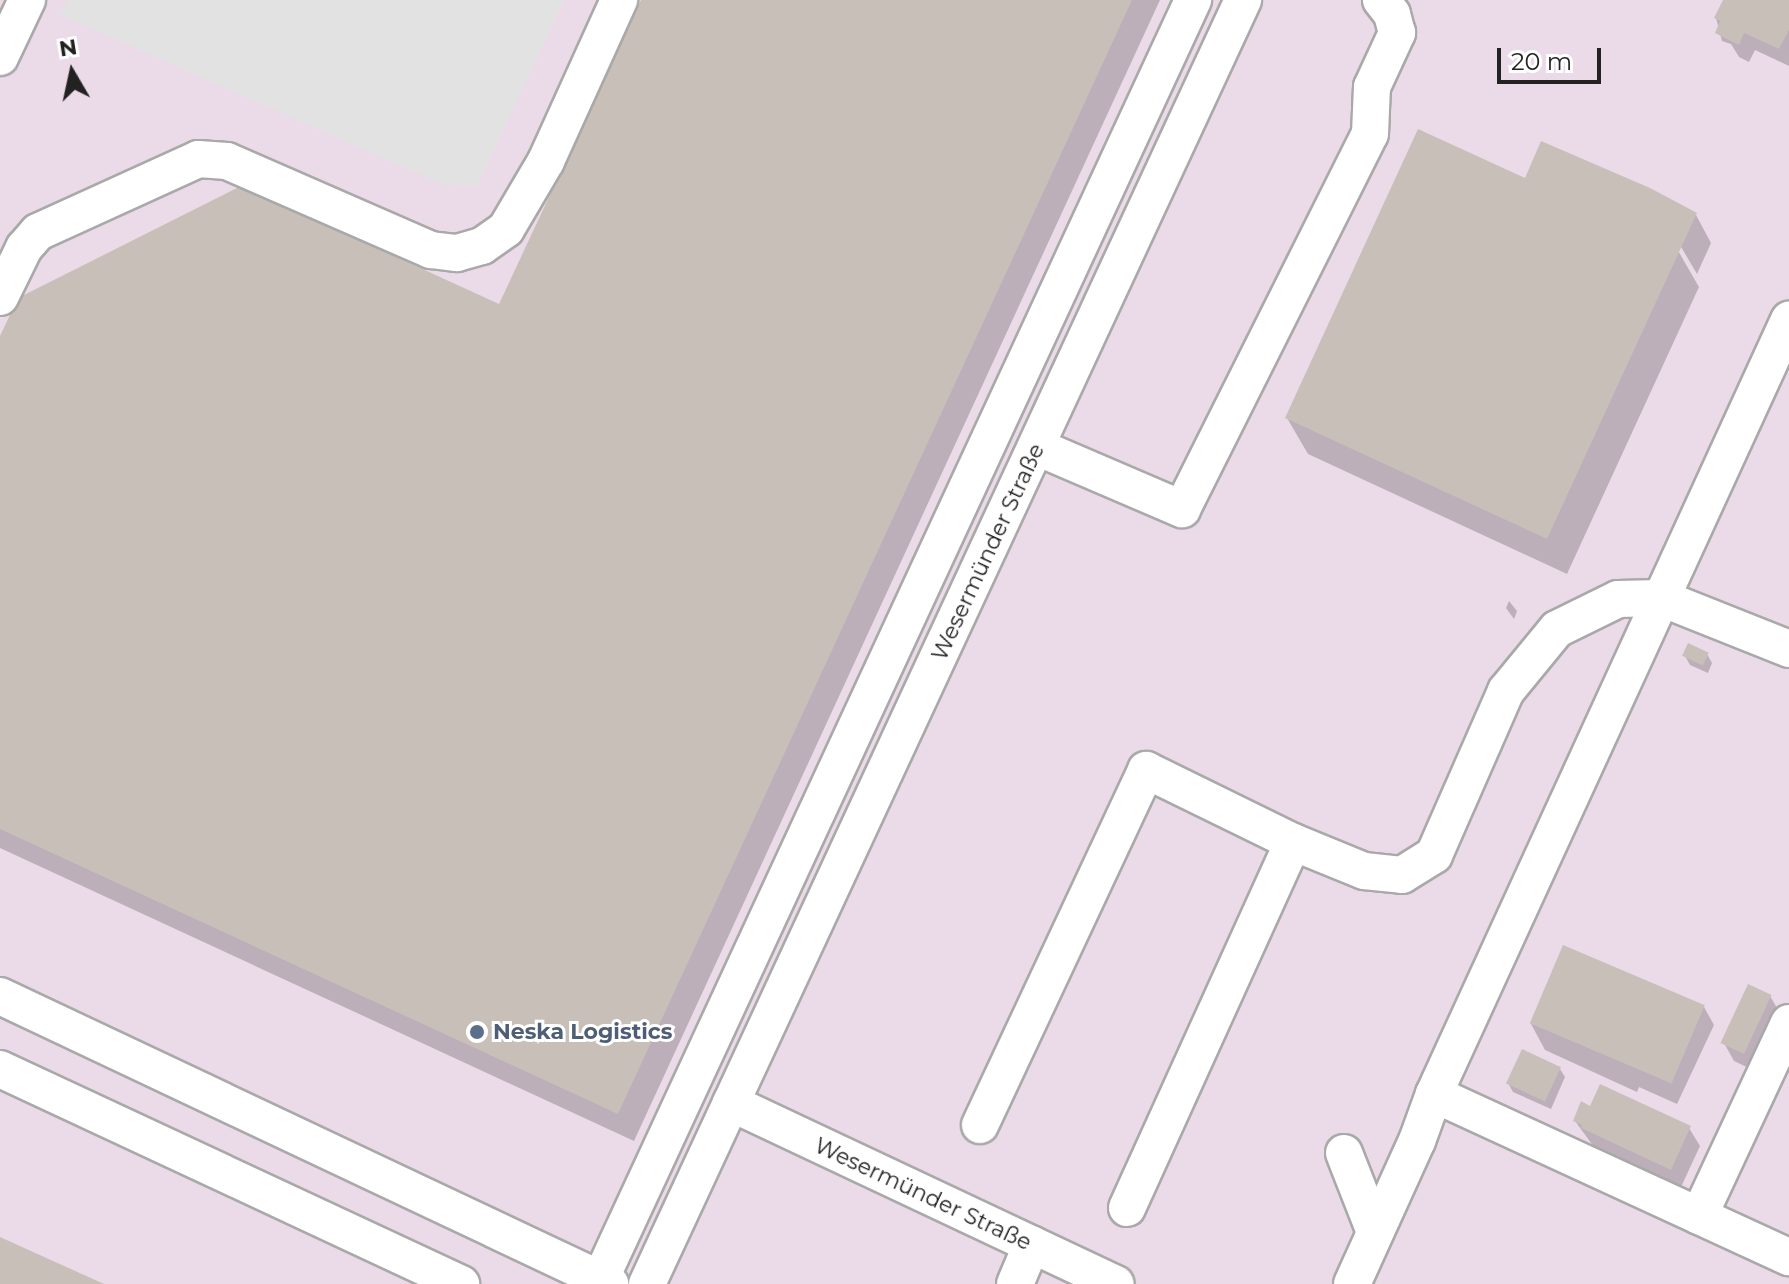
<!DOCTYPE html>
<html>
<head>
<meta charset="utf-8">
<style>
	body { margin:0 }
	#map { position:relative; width:1789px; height:1284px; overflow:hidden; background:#f2efe9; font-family:Montserrat,sans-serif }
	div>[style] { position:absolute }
	.industrial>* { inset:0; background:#ebdbe8; transform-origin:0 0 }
	.parking>* { inset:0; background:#e2e2e2 }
	.shadow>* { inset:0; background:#0003 }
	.building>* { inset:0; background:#c7bfb8; transform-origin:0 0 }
	.roads { filter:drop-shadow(2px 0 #a9a9a9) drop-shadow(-2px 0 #a9a9a9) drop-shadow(0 2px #a9a9a9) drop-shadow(0 -2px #a9a9a9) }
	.minor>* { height:36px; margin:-18px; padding:0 18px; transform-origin:18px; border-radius:18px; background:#fff }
	.dots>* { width:22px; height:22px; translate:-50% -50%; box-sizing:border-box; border:4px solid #fff; border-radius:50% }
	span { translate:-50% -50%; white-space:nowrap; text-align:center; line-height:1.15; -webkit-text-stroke:6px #fff; paint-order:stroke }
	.street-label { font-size:22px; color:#222 }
	.service-label { font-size:22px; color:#4e5e75; font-weight:700 }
	.left { translate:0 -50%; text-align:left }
	.north { position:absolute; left:32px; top:32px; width:80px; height:80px; -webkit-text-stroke:6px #fff; paint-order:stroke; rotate:351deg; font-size:22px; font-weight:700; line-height:32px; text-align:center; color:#222 }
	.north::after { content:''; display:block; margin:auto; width:28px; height:36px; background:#222; clip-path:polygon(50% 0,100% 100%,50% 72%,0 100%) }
	.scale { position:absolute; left:1497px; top:48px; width:104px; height:36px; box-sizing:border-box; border:4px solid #222; border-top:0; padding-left:10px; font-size:24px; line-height:28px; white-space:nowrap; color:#222; -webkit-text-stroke:6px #fff; paint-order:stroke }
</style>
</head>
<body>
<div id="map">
	<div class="industrial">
		<div style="left:0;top:0;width:1789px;height:1284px"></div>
	</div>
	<div class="parking">
		<div style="clip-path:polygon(68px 0,564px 0,477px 187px,442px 184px,61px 15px)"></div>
	</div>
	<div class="shadow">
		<div style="clip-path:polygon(643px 0,1160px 0,634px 1141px,0 848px,0 341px,500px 307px)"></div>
		<div style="clip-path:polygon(1725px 0,1789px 0,1789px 66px,1755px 50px,1749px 62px,1739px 57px,1731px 44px,1722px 41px,1716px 18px)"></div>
		<div style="clip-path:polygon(1530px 182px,1696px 215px,1711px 243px,1697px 274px,1677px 240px,1673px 242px,1699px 287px,1567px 574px,1308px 454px,1287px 418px)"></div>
		<div style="clip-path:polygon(1509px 601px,1517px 611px,1514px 619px,1506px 608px)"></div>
		<div style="clip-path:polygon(1707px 654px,1712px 663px,1708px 673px,1690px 665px,1685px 656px)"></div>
		<div style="clip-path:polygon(1770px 996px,1781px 1015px,1755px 1071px,1734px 1061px,1724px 1043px)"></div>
		<div style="clip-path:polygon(1704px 1007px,1714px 1025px,1677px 1104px,1639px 1087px,1637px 1092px,1545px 1050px,1530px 1022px)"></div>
		<div style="clip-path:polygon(1560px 1069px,1565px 1077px,1551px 1109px,1513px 1092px,1508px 1083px)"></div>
		<div style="clip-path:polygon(1589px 1108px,1689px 1128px,1700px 1146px,1681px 1187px,1594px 1147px,1575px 1121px)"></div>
	</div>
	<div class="building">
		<div style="clip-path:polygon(641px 0,1132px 0,618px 1114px,0 829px,0 336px,18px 298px,241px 186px,499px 304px)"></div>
		<div style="clip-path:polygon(1723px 0,1789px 0,1789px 30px,1779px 49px,1744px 33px,1739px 45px,1715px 33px,1720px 21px,1714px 18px)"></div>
		<div style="clip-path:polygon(1418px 129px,1525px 178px,1541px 141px,1650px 188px,1697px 213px,1547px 539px,1285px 418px)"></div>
		<div style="left:1688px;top:643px;width:23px;height:14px;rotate:25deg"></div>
		<div style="left:1563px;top:945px;width:154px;height:85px;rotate:23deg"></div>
		<div style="left:1748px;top:984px;width:26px;height:65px;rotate:25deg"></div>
		<div style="left:1522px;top:1049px;width:43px;height:38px;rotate:25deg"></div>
		<div style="clip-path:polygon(1600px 1084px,1691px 1126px,1671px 1170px,1581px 1128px,1582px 1125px,1573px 1121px,1581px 1101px,1590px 1106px)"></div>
		<div style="clip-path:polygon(0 1237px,104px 1284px,0 1284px)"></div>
	</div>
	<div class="roads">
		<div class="minor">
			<div style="left:0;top:57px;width:63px;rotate:-64.7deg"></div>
			<div style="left:0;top:297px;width:55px;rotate:-63.9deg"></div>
			<div style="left:24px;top:248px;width:21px;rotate:-49deg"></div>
			<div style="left:38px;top:232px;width:176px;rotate:-24.5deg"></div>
			<div style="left:198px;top:159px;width:29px;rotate:4deg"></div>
			<div style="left:227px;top:161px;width:223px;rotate:23.6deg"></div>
			<div style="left:431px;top:250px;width:26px;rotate:7deg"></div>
			<div style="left:457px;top:253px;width:26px;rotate:-16deg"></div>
			<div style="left:482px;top:246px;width:29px;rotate:-35deg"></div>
			<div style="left:506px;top:229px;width:79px;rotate:-59.5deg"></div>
			<div style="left:546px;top:161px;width:177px;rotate:-65.6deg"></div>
			<div style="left:1037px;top:447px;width:158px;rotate:23.2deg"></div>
			<div style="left:1182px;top:509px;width:419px;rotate:-63.4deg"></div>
			<div style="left:1370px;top:134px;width:47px;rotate:-87.6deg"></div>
			<div style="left:1372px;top:87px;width:60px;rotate:-65.2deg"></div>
			<div style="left:1397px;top:33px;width:20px;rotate:-105deg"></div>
			<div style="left:1392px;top:14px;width:18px;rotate:-128deg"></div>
			<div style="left:0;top:996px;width:675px;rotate:25.27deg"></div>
			<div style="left:0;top:1069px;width:509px;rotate:25deg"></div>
			<div style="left:1434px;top:1094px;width:391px;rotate:24.7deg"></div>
			<div style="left:731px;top:1103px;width:425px;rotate:25.2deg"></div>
			<div style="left:980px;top:1125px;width:392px;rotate:-64.9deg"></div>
			<div style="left:1146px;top:770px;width:164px;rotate:26.1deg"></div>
			<div style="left:1344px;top:1153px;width:85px;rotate:68.6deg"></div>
			<div style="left:1127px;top:1208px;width:402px;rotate:-65.6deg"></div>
			<div style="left:1293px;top:842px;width:77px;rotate:22.2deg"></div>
			<div style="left:1364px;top:871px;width:38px;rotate:6deg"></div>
			<div style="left:1402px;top:875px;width:38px;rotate:-32deg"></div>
			<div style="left:1434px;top:855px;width:179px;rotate:-66.3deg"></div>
			<div style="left:1506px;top:691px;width:80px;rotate:-50.6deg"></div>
			<div style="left:1557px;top:629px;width:68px;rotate:-26.2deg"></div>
			<div style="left:1618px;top:599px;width:43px;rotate:-1.3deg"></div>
			<div style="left:1661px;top:598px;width:138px;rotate:21.7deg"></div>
			<div style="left:1699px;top:1216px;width:213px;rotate:-65deg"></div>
			<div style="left:600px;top:1280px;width:1411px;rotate:-65.14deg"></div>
			<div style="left:647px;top:1284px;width:1416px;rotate:-65.1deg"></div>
			<div style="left:1015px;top:1284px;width:43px;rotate:-67deg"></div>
			<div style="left:1352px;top:1284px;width:157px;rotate:-65.6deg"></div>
			<div style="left:1417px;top:1141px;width:50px;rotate:-70.1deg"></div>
			<div style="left:1434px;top:1094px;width:852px;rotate:-65.36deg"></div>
		</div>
	</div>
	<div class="dots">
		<div style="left:477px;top:1032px;background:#5c6f8a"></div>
	</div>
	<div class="street-label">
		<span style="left:988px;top:552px;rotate:-65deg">Wesermünder Straße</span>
		<span style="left:923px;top:1194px;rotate:25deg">Wesermünder Straße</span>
	</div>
	<div class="service-label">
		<span class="left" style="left:493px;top:1032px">Neska Logistics</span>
	</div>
	<div class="north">N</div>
	<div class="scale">20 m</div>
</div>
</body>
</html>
